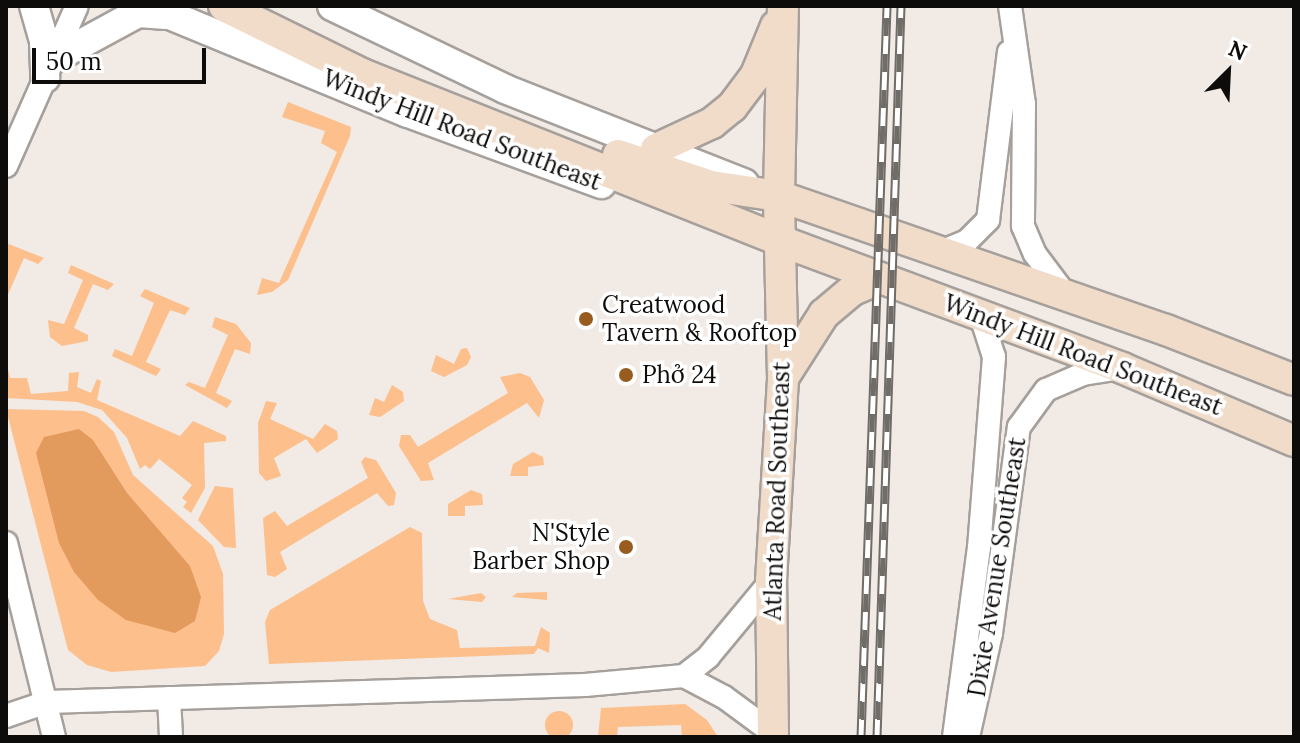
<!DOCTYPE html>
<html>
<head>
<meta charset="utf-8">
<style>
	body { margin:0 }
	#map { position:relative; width:1300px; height:743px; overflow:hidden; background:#f1eae5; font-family:Lora,serif }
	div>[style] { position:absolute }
	.green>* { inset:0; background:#fdbf8b }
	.round { border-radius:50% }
	.water>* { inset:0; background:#e29b5c }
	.roads { filter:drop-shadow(2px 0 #a6a09c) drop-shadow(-2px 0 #a6a09c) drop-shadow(0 2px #a6a09c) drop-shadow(0 -2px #a6a09c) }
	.minor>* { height:22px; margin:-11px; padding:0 11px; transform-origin:11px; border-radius:11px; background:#fff }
	.tertiary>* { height:28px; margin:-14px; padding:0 14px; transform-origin:14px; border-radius:14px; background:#fff }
	.secondary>* { height:30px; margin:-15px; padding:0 15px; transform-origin:15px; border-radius:15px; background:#f0dcc9 }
	.rail>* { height:9px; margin-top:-4.5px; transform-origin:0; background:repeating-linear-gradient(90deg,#fff 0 18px,#706c68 0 36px); box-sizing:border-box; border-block:2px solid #706c68 }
	.dots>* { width:22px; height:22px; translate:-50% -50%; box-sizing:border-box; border:4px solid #fff; border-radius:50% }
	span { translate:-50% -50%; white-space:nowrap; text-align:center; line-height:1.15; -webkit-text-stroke:7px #fff; paint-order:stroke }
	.street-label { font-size:24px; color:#0e0c0a }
	.poi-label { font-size:24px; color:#0e0c0a }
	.left { translate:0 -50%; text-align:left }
	.right { translate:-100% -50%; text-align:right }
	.frame { position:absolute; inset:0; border:8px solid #0e0c0a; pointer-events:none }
	.north { position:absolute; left:1188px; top:32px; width:80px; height:80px; -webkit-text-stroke:6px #fff; paint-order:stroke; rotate:24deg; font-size:22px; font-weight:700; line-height:32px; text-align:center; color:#0e0c0a }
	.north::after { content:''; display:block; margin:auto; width:28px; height:36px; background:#0e0c0a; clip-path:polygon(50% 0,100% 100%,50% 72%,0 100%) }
	.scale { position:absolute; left:32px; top:48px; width:174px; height:36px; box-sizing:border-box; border:4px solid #0e0c0a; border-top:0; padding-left:10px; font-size:24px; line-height:28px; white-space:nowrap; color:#0e0c0a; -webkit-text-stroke:6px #fff; paint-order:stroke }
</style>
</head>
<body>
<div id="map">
	<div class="green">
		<div style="clip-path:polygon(288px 102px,351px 127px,350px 136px,288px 280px,272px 292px,257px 295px,262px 278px,279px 283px,337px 152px,321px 143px,325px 131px,282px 117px)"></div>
		<div style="clip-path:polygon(6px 243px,44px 258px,38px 264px,24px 258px,6px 299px)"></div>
		<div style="clip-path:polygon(71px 265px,114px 284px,108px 290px,93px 284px,74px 328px,88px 335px,88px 341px,62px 346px,50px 337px,48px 320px,64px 324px,83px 280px,68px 273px)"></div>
		<div style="clip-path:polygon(145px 289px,190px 308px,185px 315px,170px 310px,146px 362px,161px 369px,156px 376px,112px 356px,115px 349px,132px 356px,154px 303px,140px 296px)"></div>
		<div style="clip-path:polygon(215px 317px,236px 324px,251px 343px,250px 354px,235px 349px,216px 393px,232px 401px,227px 408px,185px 385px,189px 382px,205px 388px,228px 335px,212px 327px)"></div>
		<div style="clip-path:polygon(467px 348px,471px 357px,467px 365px,444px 377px,431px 371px,436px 355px,454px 364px,461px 349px)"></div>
		<div style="clip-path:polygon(6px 360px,10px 378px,27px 378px,31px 394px,68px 391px,69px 373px,79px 372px,77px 387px,91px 393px,97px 379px,101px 381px,97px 400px,180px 436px,193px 421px,226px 436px,226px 441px,204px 443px,205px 488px,191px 513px,183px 507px,187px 502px,182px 498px,192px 485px,159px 459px,150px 469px,145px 465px,140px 469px,127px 438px,102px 410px,77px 402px,6px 398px)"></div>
		<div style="clip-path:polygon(520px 373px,530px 377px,544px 400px,539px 418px,527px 403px,428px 463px,434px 480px,421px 481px,399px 446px,401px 435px,410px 435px,418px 447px,508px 393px,500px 377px)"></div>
		<div style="clip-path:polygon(392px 385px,403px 392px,404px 401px,380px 417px,369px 415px,375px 398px,384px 402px)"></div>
		<div style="clip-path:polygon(266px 401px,277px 403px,270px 419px,313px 439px,325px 424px,337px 431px,338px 439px,317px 453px,306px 439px,274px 458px,281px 476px,266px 481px,259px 473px,258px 423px)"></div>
		<div style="clip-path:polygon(6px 409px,84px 411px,98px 417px,114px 432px,133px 475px,213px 546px,223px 574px,224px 634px,219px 651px,205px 666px,111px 672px,87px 665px,68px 650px)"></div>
		<div style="clip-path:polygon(533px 452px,543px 457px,544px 465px,528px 467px,528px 476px,510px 476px,513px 464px)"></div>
		<div style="clip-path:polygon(365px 457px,376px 460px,396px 493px,394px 505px,388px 506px,377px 493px,280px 552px,287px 569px,275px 577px,267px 575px,263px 518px,275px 511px,287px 526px,368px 478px,361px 462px)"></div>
		<div style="clip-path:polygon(215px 486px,233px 488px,236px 548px,224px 547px,198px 520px)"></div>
		<div style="clip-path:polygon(471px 490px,482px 494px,483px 505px,465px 506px,465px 516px,448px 516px,448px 504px)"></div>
		<div style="clip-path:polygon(410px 527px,422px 533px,423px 601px,430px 619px,457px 630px,460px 648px,535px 646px,541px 627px,550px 633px,549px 653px,538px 648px,534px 654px,269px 664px,265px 622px,270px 610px)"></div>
		<div style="clip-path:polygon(547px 592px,547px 600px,512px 597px,517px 593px)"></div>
		<div style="clip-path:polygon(481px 593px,486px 597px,482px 602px,448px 599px)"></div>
		<div style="clip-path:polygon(685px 704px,707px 720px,718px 737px,682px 737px,681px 725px,618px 727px,617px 737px,598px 737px,601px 708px)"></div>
		<div class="round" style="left:545px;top:711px;width:28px;height:28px"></div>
	</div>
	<div class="water">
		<div style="clip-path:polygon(79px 429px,93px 440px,127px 493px,190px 566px,201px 597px,195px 621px,175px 633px,126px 620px,98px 600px,74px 572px,59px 543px,36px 453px,44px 437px)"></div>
	</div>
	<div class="roads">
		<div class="minor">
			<div style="left:1010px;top:6px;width:99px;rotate:81.9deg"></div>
			<div style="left:1024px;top:104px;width:122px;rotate:90.5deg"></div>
			<div style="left:1023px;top:226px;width:30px;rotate:67deg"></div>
			<div style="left:1035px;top:254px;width:50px;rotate:53.1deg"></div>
			<div style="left:6px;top:166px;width:175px;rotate:-66.1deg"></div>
			<div style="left:941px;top:252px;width:28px;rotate:-23deg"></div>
			<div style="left:967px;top:241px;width:30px;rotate:-45deg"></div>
			<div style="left:988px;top:220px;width:169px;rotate:-82.9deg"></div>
			<div style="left:6px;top:543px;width:200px;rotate:76.1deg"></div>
			<div style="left:684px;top:676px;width:31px;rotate:-38deg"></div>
			<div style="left:708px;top:657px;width:99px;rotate:-50.3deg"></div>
			<div style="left:169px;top:698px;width:39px;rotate:87deg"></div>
			<div style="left:6px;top:716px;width:43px;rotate:-18.9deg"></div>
			<div style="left:47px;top:702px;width:538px;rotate:-1.81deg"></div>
			<div style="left:585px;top:685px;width:99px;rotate:-5.2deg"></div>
			<div style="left:684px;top:676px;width:45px;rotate:27.7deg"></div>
			<div style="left:724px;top:697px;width:61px;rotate:36.3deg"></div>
			<div style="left:954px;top:737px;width:191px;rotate:-82.5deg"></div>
			<div style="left:979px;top:548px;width:192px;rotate:-85.5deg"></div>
			<div style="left:994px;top:357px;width:46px;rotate:-107.7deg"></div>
			<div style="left:968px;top:737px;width:107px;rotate:-77.5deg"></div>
			<div style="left:991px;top:633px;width:208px;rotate:-82.3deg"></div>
			<div style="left:1019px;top:427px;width:46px;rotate:-53.9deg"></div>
			<div style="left:1046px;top:390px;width:40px;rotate:-23.4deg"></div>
			<div style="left:1083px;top:374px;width:37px;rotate:-9deg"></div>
		</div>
		<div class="tertiary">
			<div style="left:34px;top:6px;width:37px;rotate:74deg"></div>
			<div style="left:44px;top:42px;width:36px;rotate:88deg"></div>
			<div style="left:148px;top:6px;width:281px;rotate:22.4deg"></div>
			<div style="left:408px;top:113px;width:206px;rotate:20.2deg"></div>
			<div style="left:332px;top:6px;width:192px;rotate:25.6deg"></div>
			<div style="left:505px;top:89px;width:257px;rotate:21.5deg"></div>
			<div style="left:55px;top:58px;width:94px;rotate:-28.5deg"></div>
			<div style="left:138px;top:13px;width:28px;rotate:4deg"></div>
		</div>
		<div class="secondary">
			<div style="left:224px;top:6px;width:154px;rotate:26.2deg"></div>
			<div style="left:362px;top:74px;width:451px;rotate:21.7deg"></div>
			<div style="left:781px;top:241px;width:364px;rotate:20.4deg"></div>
			<div style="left:1122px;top:368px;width:187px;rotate:23deg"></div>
			<div style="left:656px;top:149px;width:62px;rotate:-24.9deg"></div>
			<div style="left:712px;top:123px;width:26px;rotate:-39deg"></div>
			<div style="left:732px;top:107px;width:38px;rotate:-53deg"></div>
			<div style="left:755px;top:77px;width:55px;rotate:-67.6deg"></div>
			<div style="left:618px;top:155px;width:98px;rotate:18.4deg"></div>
			<div style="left:711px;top:186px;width:69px;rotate:8.4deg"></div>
			<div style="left:779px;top:196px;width:410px;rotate:19.1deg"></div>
			<div style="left:1166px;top:330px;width:137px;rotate:21.3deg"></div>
			<div style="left:783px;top:378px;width:76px;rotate:-57.4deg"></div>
			<div style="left:824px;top:314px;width:38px;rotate:-40deg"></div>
			<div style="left:853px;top:290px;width:30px;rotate:-23deg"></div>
			<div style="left:773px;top:737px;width:156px;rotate:-90.7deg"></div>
			<div style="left:771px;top:581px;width:203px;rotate:-86.6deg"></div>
			<div style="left:783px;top:378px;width:182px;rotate:-91.3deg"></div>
			<div style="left:779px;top:196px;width:190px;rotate:-88.8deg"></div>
		</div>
	</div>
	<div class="rail">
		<div style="left:861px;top:737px;width:731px;rotate:-87.96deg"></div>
		<div style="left:877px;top:737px;width:731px;rotate:-88.12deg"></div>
	</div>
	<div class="dots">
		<div style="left:586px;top:319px;background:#985c1e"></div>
		<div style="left:626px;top:375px;background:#985c1e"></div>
		<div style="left:626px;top:547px;background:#985c1e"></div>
	</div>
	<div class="street-label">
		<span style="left:462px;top:130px;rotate:21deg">Windy Hill Road Southeast</span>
		<span style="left:1083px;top:355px;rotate:21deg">Windy Hill Road Southeast</span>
		<span style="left:777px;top:491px;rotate:-88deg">Atlanta Road Southeast</span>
		<span style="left:997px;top:567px;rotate:-81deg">Dixie Avenue Southeast</span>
	</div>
	<div class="poi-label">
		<span class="left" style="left:602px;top:319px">Creatwood<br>Tavern &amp; Rooftop</span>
		<span class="left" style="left:642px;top:375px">Phở 24</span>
		<span class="right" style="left:610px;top:547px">N'Style<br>Barber Shop</span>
	</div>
	<div class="frame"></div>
	<div class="north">N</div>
	<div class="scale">50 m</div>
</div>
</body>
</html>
